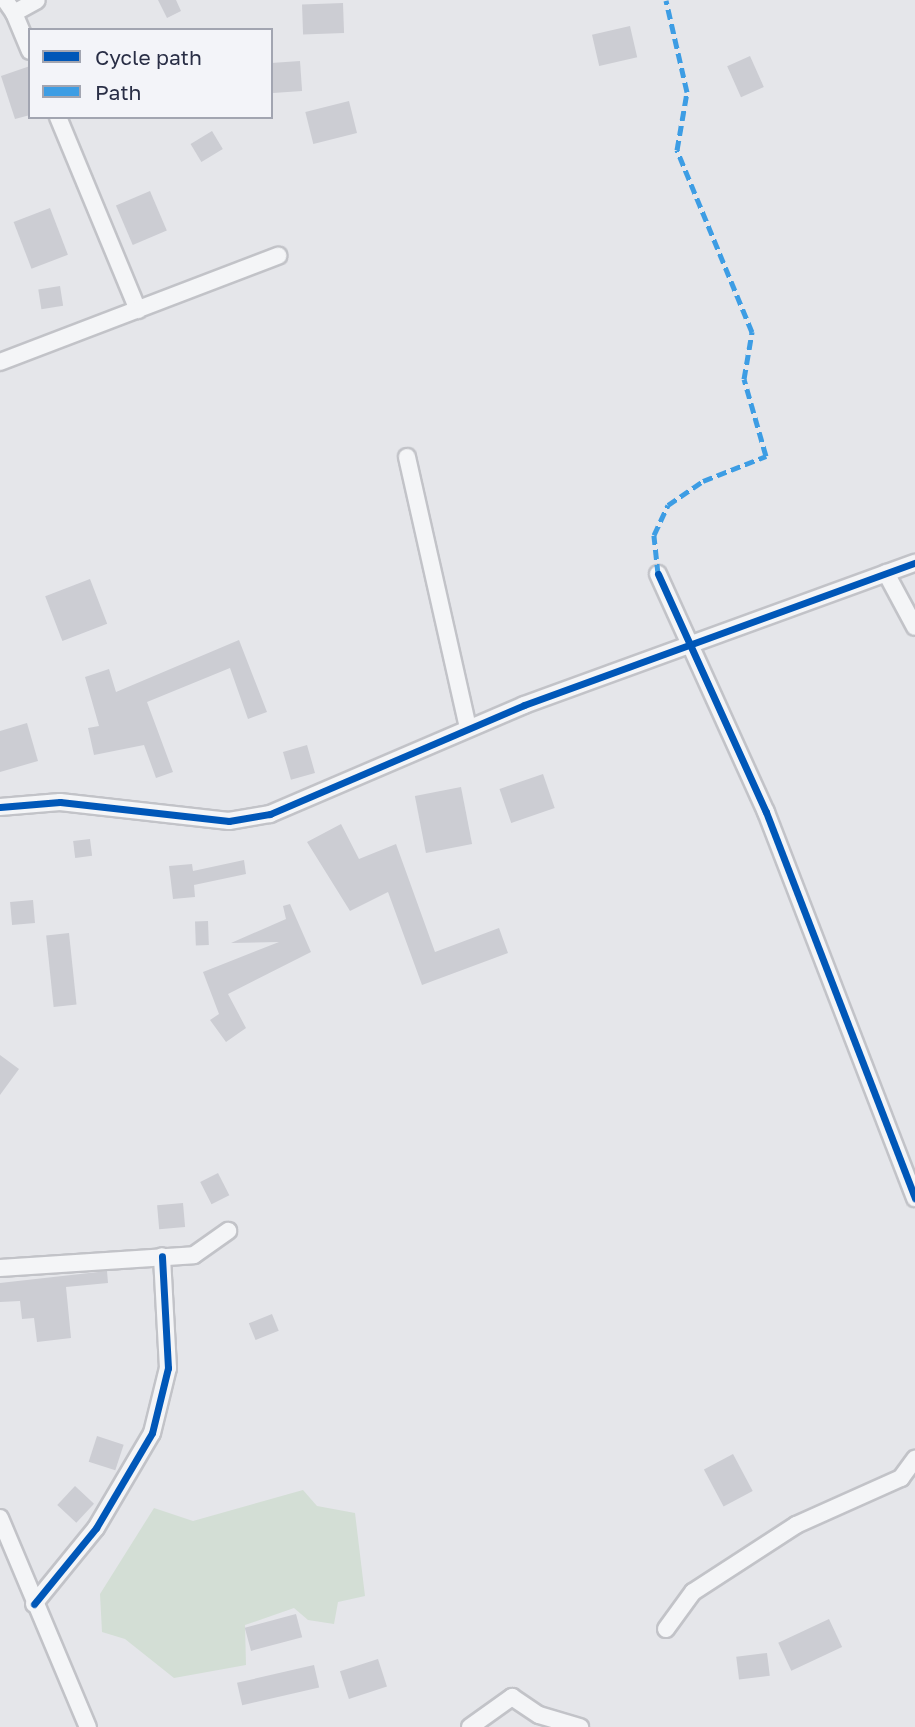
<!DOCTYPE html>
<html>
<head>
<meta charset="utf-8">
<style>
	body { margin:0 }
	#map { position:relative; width:915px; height:1727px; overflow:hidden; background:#e5e6ea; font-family:"Golos Text",sans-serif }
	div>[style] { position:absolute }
	.green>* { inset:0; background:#d3ded5 }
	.building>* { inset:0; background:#cccdd3; transform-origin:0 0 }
	.roads { filter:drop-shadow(2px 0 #c2c3c8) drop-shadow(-2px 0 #c2c3c8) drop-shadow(0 2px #c2c3c8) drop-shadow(0 -2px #c2c3c8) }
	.street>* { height:16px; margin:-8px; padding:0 8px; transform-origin:8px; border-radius:8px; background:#f4f5f7 }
	.quiet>* { height:5px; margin-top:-2.5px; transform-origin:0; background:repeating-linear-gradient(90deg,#3d9de4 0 10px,transparent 0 15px) }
	.cycleway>* { height:7px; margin:-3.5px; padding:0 3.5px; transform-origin:3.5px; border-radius:3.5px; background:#0057b8 }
	span { translate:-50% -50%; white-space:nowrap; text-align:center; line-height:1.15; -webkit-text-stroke:7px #f3f4f9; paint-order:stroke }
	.legend { position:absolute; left:28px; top:28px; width:245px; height:91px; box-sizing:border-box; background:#f3f4f9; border:2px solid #a2a5b1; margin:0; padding:9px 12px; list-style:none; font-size:21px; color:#292e46 }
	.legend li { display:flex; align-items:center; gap:14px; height:35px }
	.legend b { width:35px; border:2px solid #a2a5b1 }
</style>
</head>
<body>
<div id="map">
	<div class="green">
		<div style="clip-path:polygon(303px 1490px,317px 1506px,355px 1513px,365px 1596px,338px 1602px,334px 1624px,308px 1620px,294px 1608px,245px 1625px,246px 1665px,174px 1678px,125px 1639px,102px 1632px,100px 1594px,154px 1508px,193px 1521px)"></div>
	</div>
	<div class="building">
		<div style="clip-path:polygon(158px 0,176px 0,181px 11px,167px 18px)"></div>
		<div style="left:343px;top:3px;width:30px;height:41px;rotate:88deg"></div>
		<div style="left:630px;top:26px;width:32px;height:39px;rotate:77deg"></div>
		<div style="left:750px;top:56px;width:34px;height:25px;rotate:66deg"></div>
		<div style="left:300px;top:61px;width:30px;height:29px;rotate:86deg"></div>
		<div style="clip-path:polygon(30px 66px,30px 115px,15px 119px,1px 76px)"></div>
		<div style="left:349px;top:101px;width:33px;height:45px;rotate:76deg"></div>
		<div style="left:212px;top:131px;width:21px;height:25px;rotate:59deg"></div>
		<div style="left:150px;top:191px;width:43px;height:37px;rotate:67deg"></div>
		<div style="left:50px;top:208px;width:50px;height:39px;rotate:69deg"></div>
		<div style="left:60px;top:286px;width:20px;height:22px;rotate:81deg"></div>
		<div style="left:90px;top:579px;width:48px;height:48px;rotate:69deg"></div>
		<div style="clip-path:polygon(239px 640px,267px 712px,248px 719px,230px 668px,147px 702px,173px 772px,156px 778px,144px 745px,94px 755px,88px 728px,99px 726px,85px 677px,109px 669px,116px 692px)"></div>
		<div style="clip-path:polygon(27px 723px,38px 761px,0 772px,0 731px)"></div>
		<div style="left:307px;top:745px;width:29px;height:25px;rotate:74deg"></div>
		<div style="left:543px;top:774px;width:36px;height:46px;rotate:71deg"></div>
		<div style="left:461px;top:787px;width:58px;height:47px;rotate:79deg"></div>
		<div style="clip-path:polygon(341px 824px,359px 859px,396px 844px,435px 952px,499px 928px,508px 953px,422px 985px,388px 892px,350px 911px,307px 842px)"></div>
		<div style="left:90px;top:839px;width:17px;height:17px;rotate:83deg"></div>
		<div style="clip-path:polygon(244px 860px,246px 874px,194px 885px,195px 897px,173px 899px,169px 866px,192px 864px,193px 871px)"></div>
		<div style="left:33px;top:900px;width:23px;height:23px;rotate:85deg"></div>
		<div style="clip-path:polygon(290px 904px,311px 952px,228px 994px,246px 1028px,226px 1042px,210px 1020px,219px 1014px,203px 972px,279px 942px,231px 943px,286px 919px,283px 906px)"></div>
		<div style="left:208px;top:921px;width:24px;height:13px;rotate:88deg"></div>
		<div style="left:69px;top:933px;width:72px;height:23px;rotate:84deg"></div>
		<div style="clip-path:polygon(0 1055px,19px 1069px,0 1095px)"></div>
		<div style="left:218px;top:1173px;width:25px;height:20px;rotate:63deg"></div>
		<div style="left:183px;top:1203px;width:24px;height:26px;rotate:85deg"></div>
		<div style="clip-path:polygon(107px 1271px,108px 1283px,66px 1287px,71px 1338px,37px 1342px,34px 1318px,22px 1319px,20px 1301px,0 1302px,0 1283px)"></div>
		<div style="left:272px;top:1314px;width:18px;height:25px;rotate:68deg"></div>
		<div style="left:97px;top:1436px;width:28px;height:27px;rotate:18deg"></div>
		<div style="left:733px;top:1454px;width:42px;height:33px;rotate:62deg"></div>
		<div style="left:75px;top:1486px;width:26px;height:26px;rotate:43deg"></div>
		<div style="left:296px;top:1614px;width:24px;height:53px;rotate:75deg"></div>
		<div style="left:829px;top:1619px;width:31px;height:56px;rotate:65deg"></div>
		<div style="left:767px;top:1653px;width:23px;height:31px;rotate:83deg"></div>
		<div style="left:378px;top:1659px;width:29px;height:40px;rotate:72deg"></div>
		<div style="left:314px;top:1665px;width:23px;height:79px;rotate:77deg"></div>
	</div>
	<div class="roads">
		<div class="street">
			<div style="left:5px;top:0;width:16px;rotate:55deg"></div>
			<div style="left:14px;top:13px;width:26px;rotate:-29deg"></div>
			<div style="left:14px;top:13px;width:41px;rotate:67.2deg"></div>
			<div style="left:58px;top:117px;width:209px;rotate:67.5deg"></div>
			<div style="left:0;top:362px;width:298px;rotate:-20.9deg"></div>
			<div style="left:407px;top:457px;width:278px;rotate:77.3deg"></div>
			<div style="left:886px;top:573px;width:61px;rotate:61.8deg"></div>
			<div style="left:658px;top:574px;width:261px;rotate:65.6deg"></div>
			<div style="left:766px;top:812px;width:414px;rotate:68.9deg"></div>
			<div style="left:0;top:807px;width:60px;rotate:-4.8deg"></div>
			<div style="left:60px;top:802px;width:170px;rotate:6.4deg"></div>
			<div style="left:229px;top:821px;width:42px;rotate:-9.7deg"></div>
			<div style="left:270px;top:814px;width:276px;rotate:-23.2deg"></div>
			<div style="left:524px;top:705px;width:416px;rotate:-20deg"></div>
			<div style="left:0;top:1268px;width:194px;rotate:-3.8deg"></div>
			<div style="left:194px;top:1255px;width:42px;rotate:-35.2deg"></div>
			<div style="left:0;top:1518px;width:227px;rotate:67.2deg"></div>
			<div style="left:34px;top:1604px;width:98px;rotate:-50.8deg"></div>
			<div style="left:96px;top:1528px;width:110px;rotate:-59.5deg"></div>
			<div style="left:152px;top:1433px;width:67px;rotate:-76.2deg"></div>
			<div style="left:168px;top:1368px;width:112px;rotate:-93.1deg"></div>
			<div style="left:666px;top:1629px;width:46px;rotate:-53.9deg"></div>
			<div style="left:693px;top:1592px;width:123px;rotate:-33deg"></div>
			<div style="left:796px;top:1525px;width:115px;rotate:-24.1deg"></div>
			<div style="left:901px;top:1478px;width:24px;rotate:-54deg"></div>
			<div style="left:470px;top:1727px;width:52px;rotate:-35.5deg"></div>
			<div style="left:512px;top:1697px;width:32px;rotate:34deg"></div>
			<div style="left:539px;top:1715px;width:43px;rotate:16.3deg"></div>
		</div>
	</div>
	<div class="quiet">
		<div style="left:658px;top:574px;width:39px;rotate:-96deg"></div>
		<div style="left:654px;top:535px;width:33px;rotate:-65deg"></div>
		<div style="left:668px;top:505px;width:42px;rotate:-34.4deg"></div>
		<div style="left:703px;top:481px;width:68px;rotate:-21.6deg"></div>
		<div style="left:766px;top:456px;width:80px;rotate:-105.9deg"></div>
		<div style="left:744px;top:379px;width:48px;rotate:-80.3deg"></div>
		<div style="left:752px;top:332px;width:197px;rotate:-112.4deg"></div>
		<div style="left:677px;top:150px;width:59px;rotate:-80.2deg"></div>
		<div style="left:687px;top:92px;width:94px;rotate:-102.9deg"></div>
	</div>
	<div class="cycleway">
		<div style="left:658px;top:574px;width:261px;rotate:65.6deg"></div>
		<div style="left:766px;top:812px;width:414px;rotate:68.9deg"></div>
		<div style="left:0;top:807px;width:60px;rotate:-4.8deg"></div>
		<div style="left:60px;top:802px;width:170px;rotate:6.4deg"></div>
		<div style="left:229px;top:821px;width:42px;rotate:-9.7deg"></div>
		<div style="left:270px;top:814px;width:276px;rotate:-23.2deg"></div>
		<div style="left:524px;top:705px;width:416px;rotate:-20deg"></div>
		<div style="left:34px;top:1604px;width:98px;rotate:-50.8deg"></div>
		<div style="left:96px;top:1528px;width:110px;rotate:-59.5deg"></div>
		<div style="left:152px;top:1433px;width:67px;rotate:-76.2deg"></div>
		<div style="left:168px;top:1368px;width:112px;rotate:-93.1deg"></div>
	</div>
	<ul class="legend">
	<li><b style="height:9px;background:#0057b8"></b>Cycle path</li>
	<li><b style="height:9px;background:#3d9de4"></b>Path</li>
	</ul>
</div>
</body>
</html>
